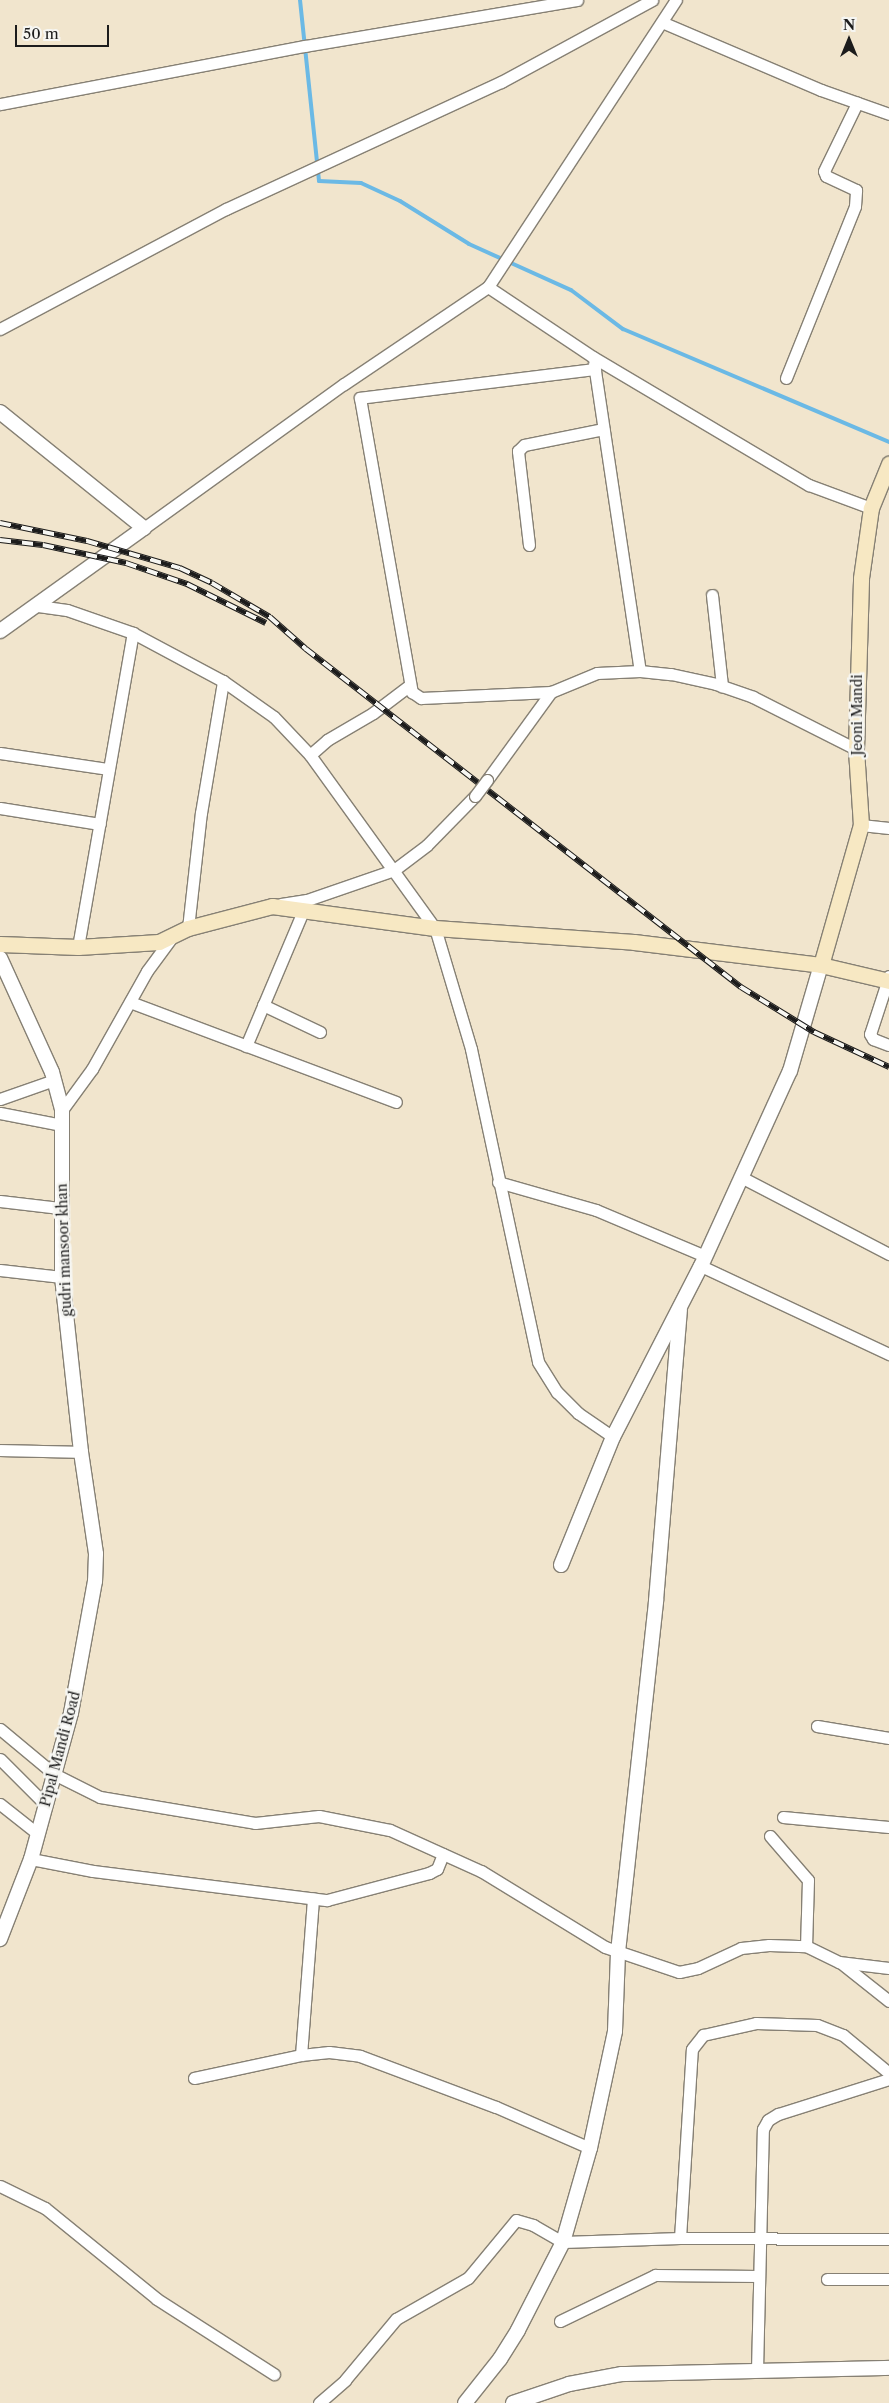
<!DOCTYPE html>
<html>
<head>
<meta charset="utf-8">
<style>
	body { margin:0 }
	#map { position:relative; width:889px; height:2403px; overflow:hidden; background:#f1e5cd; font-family:"Libre Caslon Text",serif }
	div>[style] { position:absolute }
	.stream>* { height:4px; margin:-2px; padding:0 2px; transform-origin:2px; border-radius:2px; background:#6bb9e5 }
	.roads { filter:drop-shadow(1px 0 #868074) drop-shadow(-1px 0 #868074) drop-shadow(0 1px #868074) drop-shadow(0 -1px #868074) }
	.minor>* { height:11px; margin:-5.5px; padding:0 5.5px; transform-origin:5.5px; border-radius:5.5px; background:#fff }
	.tertiary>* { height:14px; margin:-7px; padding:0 7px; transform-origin:7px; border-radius:7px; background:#fff }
	.secondary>* { height:15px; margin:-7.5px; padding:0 7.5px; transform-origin:7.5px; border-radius:7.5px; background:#f7e8c3 }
	.rail>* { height:5.5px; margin-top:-2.75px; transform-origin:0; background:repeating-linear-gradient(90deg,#f6f6f2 0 11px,#1c1c1c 0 22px); box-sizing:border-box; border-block:1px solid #1c1c1c }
	.bridges { filter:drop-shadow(1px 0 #868074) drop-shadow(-1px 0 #868074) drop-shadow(0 1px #868074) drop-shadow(0 -1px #868074) }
	.minor-bridge>* { height:11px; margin:-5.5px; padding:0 5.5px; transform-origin:5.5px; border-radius:5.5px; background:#fff }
	span { translate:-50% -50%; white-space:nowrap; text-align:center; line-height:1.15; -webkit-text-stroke:5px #f6f6f2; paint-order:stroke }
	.street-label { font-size:14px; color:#1c1c1c }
	.north { position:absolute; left:824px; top:15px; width:50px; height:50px; -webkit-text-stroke:4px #f6f6f2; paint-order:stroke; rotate:0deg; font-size:14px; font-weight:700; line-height:20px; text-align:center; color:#1c1c1c }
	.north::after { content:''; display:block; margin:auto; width:18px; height:22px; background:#1c1c1c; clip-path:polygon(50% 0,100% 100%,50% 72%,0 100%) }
	.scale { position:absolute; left:15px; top:25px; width:94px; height:22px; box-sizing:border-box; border:2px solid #1c1c1c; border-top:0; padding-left:6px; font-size:15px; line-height:18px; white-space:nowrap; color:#1c1c1c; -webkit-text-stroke:4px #f6f6f2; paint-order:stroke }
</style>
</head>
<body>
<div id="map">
	<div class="stream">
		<div style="left:300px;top:0;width:182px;rotate:84deg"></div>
		<div style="left:319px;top:181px;width:42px;rotate:2.7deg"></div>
		<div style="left:361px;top:183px;width:43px;rotate:24.8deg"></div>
		<div style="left:400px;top:201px;width:81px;rotate:31.9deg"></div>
		<div style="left:469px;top:244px;width:112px;rotate:24.3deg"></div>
		<div style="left:571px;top:290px;width:65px;rotate:36.9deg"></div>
		<div style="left:623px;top:329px;width:289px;rotate:23deg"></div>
	</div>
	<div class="roads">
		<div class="minor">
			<div style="left:664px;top:23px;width:171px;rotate:23.1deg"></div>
			<div style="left:821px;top:90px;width:72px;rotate:19.4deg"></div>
			<div style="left:0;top:104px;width:310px;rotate:-10.8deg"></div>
			<div style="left:305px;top:46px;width:276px;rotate:-9.6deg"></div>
			<div style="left:488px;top:287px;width:126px;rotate:33.7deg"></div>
			<div style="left:593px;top:357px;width:251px;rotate:30.7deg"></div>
			<div style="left:809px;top:485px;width:66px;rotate:20.4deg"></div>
			<div style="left:0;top:329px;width:256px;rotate:-28deg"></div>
			<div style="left:226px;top:209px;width:303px;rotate:-24.8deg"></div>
			<div style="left:501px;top:82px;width:172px;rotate:-28.5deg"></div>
			<div style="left:594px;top:364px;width:310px;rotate:81.5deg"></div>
			<div style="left:595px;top:369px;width:237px;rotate:173deg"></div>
			<div style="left:360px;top:398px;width:299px;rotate:80deg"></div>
			<div style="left:412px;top:692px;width:11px;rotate:34deg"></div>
			<div style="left:421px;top:698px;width:130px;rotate:-2.6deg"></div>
			<div style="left:551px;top:692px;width:50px;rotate:-22.4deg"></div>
			<div style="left:597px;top:673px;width:43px;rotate:-2.7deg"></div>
			<div style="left:640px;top:671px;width:31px;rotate:6deg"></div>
			<div style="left:671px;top:674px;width:46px;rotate:12.5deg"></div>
			<div style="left:716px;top:684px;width:39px;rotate:19deg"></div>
			<div style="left:753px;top:697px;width:115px;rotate:26.8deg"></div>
			<div style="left:786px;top:378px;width:185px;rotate:-68.1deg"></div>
			<div style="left:855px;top:206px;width:16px;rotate:-86deg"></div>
			<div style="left:856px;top:190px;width:33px;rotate:-155deg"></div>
			<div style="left:826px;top:176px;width:5px;rotate:-112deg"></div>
			<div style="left:824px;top:171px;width:76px;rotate:-64.1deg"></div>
			<div style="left:144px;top:528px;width:246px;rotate:-35.8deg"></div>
			<div style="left:344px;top:384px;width:174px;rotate:-34deg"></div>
			<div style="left:488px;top:287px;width:343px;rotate:-56.8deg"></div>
			<div style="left:529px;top:545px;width:95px;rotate:-96.7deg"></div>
			<div style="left:518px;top:451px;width:8px;rotate:-45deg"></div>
			<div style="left:524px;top:445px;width:81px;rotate:-11.4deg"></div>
			<div style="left:712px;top:595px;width:92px;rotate:83.7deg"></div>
			<div style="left:38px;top:606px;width:29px;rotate:8deg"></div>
			<div style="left:67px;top:610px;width:70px;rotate:19.2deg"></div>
			<div style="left:133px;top:633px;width:102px;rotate:28.1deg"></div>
			<div style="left:223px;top:681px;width:62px;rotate:35.2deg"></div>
			<div style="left:274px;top:717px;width:52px;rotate:46.5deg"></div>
			<div style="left:310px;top:755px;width:213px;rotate:54.2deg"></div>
			<div style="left:435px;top:928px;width:126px;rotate:73.4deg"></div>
			<div style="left:471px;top:1049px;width:320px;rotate:77.9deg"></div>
			<div style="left:538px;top:1362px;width:36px;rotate:58deg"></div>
			<div style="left:557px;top:1392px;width:30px;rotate:45deg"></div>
			<div style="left:578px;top:1413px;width:42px;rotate:34.4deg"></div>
			<div style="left:0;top:753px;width:110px;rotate:8.4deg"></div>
			<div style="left:310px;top:755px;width:23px;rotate:-41deg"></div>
			<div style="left:327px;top:740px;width:53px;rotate:-30.4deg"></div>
			<div style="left:373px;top:713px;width:46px;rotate:-37.1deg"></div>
			<div style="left:487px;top:780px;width:109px;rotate:-54deg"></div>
			<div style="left:0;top:808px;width:101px;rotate:9.1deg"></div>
			<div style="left:861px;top:825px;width:28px;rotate:6deg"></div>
			<div style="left:281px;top:904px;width:26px;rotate:-9deg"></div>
			<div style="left:307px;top:900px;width:92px;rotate:-19deg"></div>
			<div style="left:394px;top:870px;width:41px;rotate:-37.1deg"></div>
			<div style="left:427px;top:845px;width:69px;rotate:-45.6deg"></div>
			<div style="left:188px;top:928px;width:116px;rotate:-83.6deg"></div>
			<div style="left:201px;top:813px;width:134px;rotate:-80.5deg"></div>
			<div style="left:78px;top:947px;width:319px;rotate:-80.1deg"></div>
			<div style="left:889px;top:976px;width:61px;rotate:108.1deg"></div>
			<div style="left:870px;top:1034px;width:6px;rotate:59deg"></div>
			<div style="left:873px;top:1039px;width:17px;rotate:21deg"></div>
			<div style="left:130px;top:1002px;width:284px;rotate:20.6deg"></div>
			<div style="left:263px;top:1005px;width:63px;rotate:25.3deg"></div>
			<div style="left:246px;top:1046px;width:147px;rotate:-67.1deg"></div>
			<div style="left:0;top:1099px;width:57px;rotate:-19.4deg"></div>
			<div style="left:62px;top:1110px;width:51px;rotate:-53.8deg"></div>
			<div style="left:92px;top:1069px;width:112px;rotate:-60.7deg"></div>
			<div style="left:147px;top:971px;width:42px;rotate:-53.7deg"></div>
			<div style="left:0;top:1113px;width:63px;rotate:11deg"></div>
			<div style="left:741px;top:1177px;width:167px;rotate:27.5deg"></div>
			<div style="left:498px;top:1182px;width:102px;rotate:15.9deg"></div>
			<div style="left:596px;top:1210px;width:118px;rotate:22.9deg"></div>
			<div style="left:0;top:1201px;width:60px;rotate:6.7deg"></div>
			<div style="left:701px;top:1266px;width:208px;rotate:25.1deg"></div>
			<div style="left:0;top:1270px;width:62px;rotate:6.4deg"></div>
			<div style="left:0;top:1450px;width:81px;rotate:1.4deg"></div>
			<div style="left:817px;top:1726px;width:73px;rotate:9.5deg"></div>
			<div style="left:0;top:1729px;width:70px;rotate:39.8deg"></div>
			<div style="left:54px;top:1774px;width:51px;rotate:26.6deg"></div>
			<div style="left:100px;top:1797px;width:157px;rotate:9.5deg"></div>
			<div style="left:255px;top:1823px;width:64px;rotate:-6.2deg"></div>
			<div style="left:319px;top:1816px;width:72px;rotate:11.2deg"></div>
			<div style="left:390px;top:1830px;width:100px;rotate:24.3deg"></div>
			<div style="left:481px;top:1871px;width:145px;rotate:31.5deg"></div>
			<div style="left:605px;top:1947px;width:78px;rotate:18.7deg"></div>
			<div style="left:679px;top:1972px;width:19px;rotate:-12deg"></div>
			<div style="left:698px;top:1968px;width:47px;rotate:-24.9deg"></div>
			<div style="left:741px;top:1948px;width:28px;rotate:-6deg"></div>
			<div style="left:769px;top:1945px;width:37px;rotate:2deg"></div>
			<div style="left:806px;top:1946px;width:37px;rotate:26deg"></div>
			<div style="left:839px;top:1962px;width:50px;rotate:6.8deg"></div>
			<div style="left:0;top:1759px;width:64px;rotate:45deg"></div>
			<div style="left:0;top:1804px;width:48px;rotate:38.3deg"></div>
			<div style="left:783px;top:1817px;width:106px;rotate:5.4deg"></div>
			<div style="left:770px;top:1836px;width:58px;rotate:49.2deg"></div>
			<div style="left:808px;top:1880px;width:66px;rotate:91.7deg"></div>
			<div style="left:31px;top:1859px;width:63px;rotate:11deg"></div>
			<div style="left:93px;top:1871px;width:236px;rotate:7.1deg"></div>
			<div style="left:327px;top:1900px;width:106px;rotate:-14.8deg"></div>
			<div style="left:429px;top:1873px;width:9px;rotate:-27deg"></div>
			<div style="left:437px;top:1869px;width:16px;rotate:-68deg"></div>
			<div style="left:841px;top:1963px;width:61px;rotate:38.4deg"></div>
			<div style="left:301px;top:2055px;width:157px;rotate:-85.6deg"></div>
			<div style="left:194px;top:2078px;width:109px;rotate:-12.1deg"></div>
			<div style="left:301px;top:2055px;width:28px;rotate:-6deg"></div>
			<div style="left:329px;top:2052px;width:31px;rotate:7deg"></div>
			<div style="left:360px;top:2056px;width:145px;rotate:20.6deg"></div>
			<div style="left:496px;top:2107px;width:103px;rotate:23.6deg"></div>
			<div style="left:0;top:2186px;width:50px;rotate:26.1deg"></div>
			<div style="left:45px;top:2208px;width:144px;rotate:39.1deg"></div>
			<div style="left:157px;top:2299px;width:139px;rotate:32.7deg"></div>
			<div style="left:680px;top:2238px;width:189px;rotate:-86.4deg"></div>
			<div style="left:692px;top:2049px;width:18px;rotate:-52deg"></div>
			<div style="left:703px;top:2035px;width:54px;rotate:-12.8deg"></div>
			<div style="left:756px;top:2023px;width:61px;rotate:1.9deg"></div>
			<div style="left:817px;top:2025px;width:28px;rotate:21deg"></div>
			<div style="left:843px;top:2035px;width:60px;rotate:39.6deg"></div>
			<div style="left:827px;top:2279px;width:62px"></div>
			<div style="left:560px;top:2321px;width:106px;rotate:-25.8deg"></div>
			<div style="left:655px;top:2275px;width:103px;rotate:0.6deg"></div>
			<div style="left:757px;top:2370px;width:241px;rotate:-88.6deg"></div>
			<div style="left:763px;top:2129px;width:10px;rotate:-61deg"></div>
			<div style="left:768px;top:2120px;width:12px;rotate:-31deg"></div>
			<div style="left:778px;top:2114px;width:116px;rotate:-17.5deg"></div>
			<div style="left:319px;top:2403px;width:35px;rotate:-41deg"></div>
			<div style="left:345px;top:2380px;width:80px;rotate:-50.1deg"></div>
			<div style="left:396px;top:2319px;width:83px;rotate:-29.7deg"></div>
			<div style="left:468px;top:2278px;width:75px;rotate:-50.4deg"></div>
			<div style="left:516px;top:2220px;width:18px;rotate:16deg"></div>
			<div style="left:533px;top:2225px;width:34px;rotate:30deg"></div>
			<div style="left:563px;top:2242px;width:117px;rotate:-2deg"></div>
			<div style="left:680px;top:2238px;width:209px;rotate:0.3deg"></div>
		</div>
		<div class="tertiary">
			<div style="left:0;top:412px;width:185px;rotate:38.9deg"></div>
			<div style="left:144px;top:528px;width:177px;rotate:144.4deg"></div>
			<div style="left:0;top:958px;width:125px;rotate:65.5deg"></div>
			<div style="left:52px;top:1072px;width:39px;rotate:75deg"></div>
			<div style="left:62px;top:1110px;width:167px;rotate:90deg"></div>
			<div style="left:62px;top:1277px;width:176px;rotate:83.8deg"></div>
			<div style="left:81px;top:1452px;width:103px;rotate:81.6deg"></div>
			<div style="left:96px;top:1554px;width:27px;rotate:92deg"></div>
			<div style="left:95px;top:1581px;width:134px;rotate:100.3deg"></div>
			<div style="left:71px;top:1713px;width:151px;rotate:105.3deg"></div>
			<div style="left:31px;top:1859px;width:86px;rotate:111.2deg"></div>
			<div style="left:561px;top:1565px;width:138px;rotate:-67.9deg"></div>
			<div style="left:613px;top:1437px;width:192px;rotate:-62.8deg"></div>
			<div style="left:701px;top:1266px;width:214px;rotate:-65.5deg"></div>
			<div style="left:790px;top:1071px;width:110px;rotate:-73.7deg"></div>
			<div style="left:465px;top:2403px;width:56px;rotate:-51.5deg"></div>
			<div style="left:500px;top:2359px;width:34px;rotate:-58deg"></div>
			<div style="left:518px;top:2330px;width:99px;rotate:-62.9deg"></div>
			<div style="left:563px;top:2242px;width:98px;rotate:-74deg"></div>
			<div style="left:590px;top:2148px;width:120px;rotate:-77.9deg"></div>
			<div style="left:615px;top:2031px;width:79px;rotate:-87.8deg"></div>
			<div style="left:618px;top:1952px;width:353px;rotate:-83.8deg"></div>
			<div style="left:656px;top:1601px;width:292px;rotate:-85.3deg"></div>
			<div style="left:513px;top:2403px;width:59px;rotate:-18.7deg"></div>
			<div style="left:569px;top:2384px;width:54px;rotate:-10.7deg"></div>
			<div style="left:622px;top:2374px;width:267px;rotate:-1.3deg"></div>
		</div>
		<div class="secondary">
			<div style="left:0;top:944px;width:78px;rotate:2.2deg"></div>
			<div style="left:78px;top:947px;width:81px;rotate:-3.5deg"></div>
			<div style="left:159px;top:942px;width:32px;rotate:-26deg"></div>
			<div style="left:188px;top:928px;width:87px;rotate:-14.7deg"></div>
			<div style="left:272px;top:906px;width:164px;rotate:7.7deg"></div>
			<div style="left:435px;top:928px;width:199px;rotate:4deg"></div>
			<div style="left:634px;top:942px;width:188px;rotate:7deg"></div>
			<div style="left:821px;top:965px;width:70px;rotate:13.2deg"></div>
			<div style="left:821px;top:965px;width:146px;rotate:-74.1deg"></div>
			<div style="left:861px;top:825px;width:76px;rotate:-93.8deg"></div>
			<div style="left:856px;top:749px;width:171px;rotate:-88.3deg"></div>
			<div style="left:861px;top:578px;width:71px;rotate:-81.9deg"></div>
			<div style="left:871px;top:508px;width:48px;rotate:-67.8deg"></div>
		</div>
	</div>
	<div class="rail">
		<div style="left:0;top:523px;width:89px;rotate:11.7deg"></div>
		<div style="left:87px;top:541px;width:97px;rotate:16.2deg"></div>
		<div style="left:180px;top:568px;width:35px;rotate:25deg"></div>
		<div style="left:212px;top:583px;width:67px;rotate:30.4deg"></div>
		<div style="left:270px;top:617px;width:48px;rotate:41.6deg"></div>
		<div style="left:306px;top:649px;width:551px;rotate:37.85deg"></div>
		<div style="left:741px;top:987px;width:86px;rotate:31.7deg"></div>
		<div style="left:814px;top:1032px;width:83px;rotate:25deg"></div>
		<div style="left:0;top:540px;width:43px;rotate:6.6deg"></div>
		<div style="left:43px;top:545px;width:85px;rotate:12.2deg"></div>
		<div style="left:126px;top:563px;width:65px;rotate:19deg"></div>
		<div style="left:187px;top:584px;width:88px;rotate:26.3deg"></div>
	</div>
	<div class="bridges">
		<div class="minor-bridge">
			<div style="left:475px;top:796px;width:20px;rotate:-53deg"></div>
		</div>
	</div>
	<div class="street-label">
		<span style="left:857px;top:715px;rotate:-90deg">Jeoni Mandi</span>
		<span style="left:64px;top:1250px;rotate:-92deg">gudri mansoor khan</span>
		<span style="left:60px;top:1749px;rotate:-75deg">Pipal Mandi Road</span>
	</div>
	<div class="north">N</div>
	<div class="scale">50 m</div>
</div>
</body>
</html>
